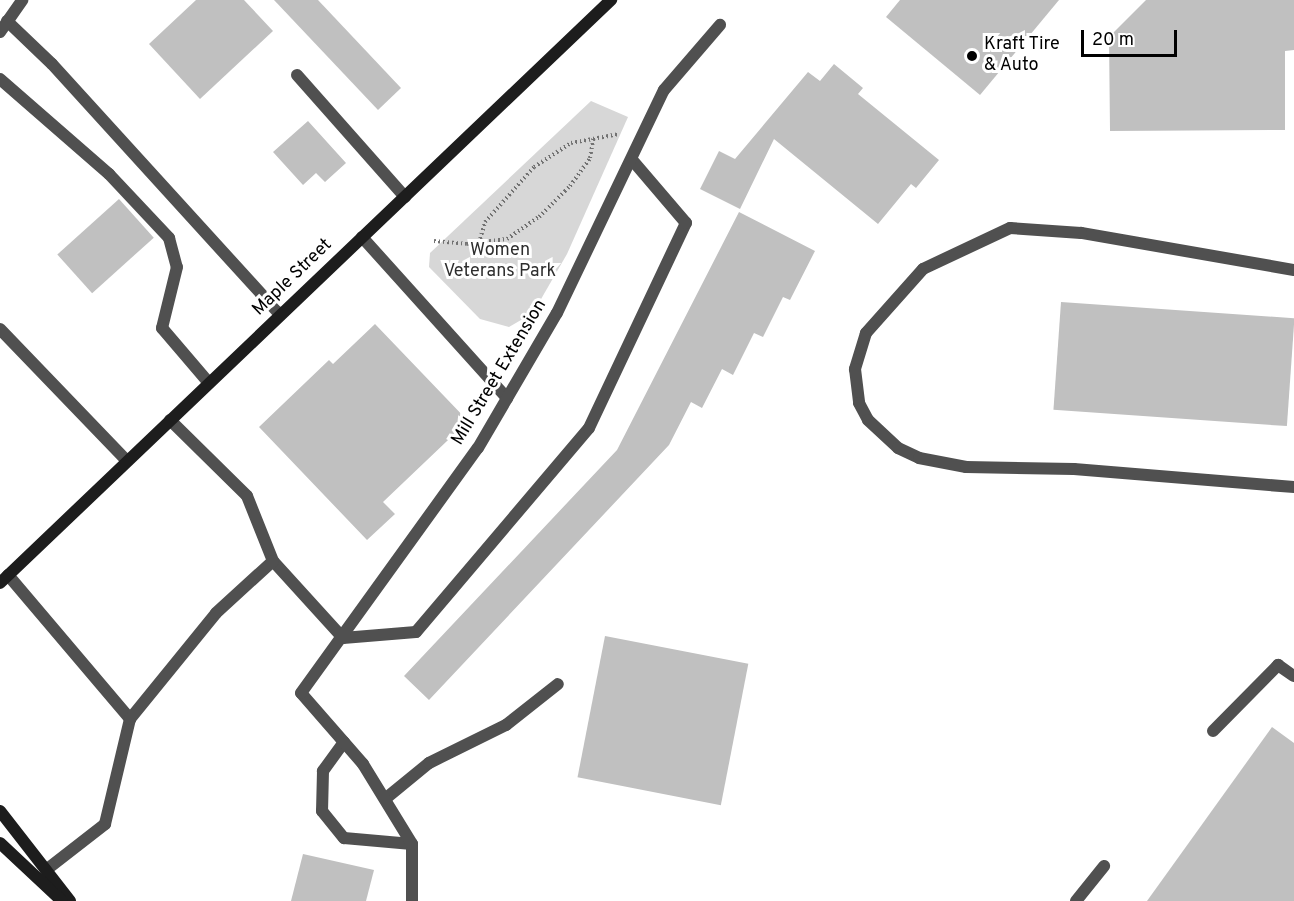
<!DOCTYPE html>
<html>
<head>
<meta charset="utf-8">
<style>
	body { margin:0 }
	#map { position:relative; width:1294px; height:901px; overflow:hidden; background:#fff; font-family:Overpass,sans-serif }
	div>[style] { position:absolute }
	.green>* { inset:0; background:#d7d7d7 }
	.building>* { inset:0; background:#c0c0c0; transform-origin:0 0 }
	.path>* { height:4px; margin-top:-2px; transform-origin:0; background:repeating-linear-gradient(90deg,#727272 0 1.5px,transparent 0 4.5px) }
	.service>* { height:12px; margin:-6px; padding:0 6px; transform-origin:6px; border-radius:6px; background:#505050 }
	.minor>* { height:12px; margin:-6px; padding:0 6px; transform-origin:6px; border-radius:6px; background:#505050 }
	.secondary>* { height:12px; margin:-6px; padding:0 6px; transform-origin:6px; border-radius:6px; background:#1d1d1d }
	.dots>* { width:16px; height:16px; translate:-50% -50%; box-sizing:border-box; border:3px solid #fff; border-radius:50% }
	span { translate:-50% -50%; white-space:nowrap; text-align:center; line-height:1.15; -webkit-text-stroke:6px #fff; paint-order:stroke }
	.poi-label { font-size:18px; color:#000 }
	.left { translate:0 -50%; text-align:left }
	.park-label { font-size:18px; color:#2e2e2e }
	.street-label { font-size:18px; color:#000 }
	.scale { position:absolute; left:1081px; top:30px; width:96px; height:27px; box-sizing:border-box; border:3px solid #000; border-top:0; padding-left:8px; font-size:18px; line-height:21px; white-space:nowrap; color:#000; -webkit-text-stroke:4px #fff; paint-order:stroke }
</style>
</head>
<body>
<div id="map">
	<div class="green">
		<div style="clip-path:polygon(591px 101px,628px 117px,567px 254px,533px 313px,509px 327px,480px 319px,429px 267px,430px 253px)"></div>
	</div>
	<div class="building">
		<div style="clip-path:polygon(196px 0,244px 0,273px 31px,200px 99px,149px 44px)"></div>
		<div style="clip-path:polygon(274px 0,318px 0,401px 88px,378px 110px)"></div>
		<div style="clip-path:polygon(900px 0,1059px 0,980px 95px,886px 17px)"></div>
		<div style="clip-path:polygon(1146px 0,1294px 0,1294px 50px,1285px 51px,1285px 130px,1110px 131px,1109px 37px)"></div>
		<div style="clip-path:polygon(834px 64px,863px 88px,858px 94px,939px 160px,916px 188px,911px 184px,878px 224px,774px 139px,740px 209px,700px 189px,719px 151px,735px 159px,808px 72px,820px 81px)"></div>
		<div style="clip-path:polygon(308px 121px,346px 163px,325px 182px,316px 173px,303px 185px,273px 152px)"></div>
		<div style="left:119px;top:199px;width:52px;height:83px;rotate:48deg"></div>
		<div style="clip-path:polygon(739px 212px,815px 251px,790px 300px,783px 297px,763px 337px,754px 333px,733px 375px,722px 369px,702px 408px,691px 402px,669px 445px,429px 700px,404px 676px,617px 450px)"></div>
		<div style="left:1061px;top:302px;width:234px;height:108px;rotate:4deg"></div>
		<div style="clip-path:polygon(375px 324px,468px 421px,383px 502px,395px 514px,367px 540px,259px 427px,329px 360px,333px 364px)"></div>
		<div style="left:605px;top:636px;width:146px;height:144px;rotate:11deg"></div>
		<div style="clip-path:polygon(1272px 727px,1294px 743px,1294px 901px,1147px 901px)"></div>
		<div style="clip-path:polygon(303px 854px,374px 870px,366px 901px,291px 901px)"></div>
	</div>
	<div class="path">
		<div style="left:434px;top:241px;width:33px;rotate:5deg"></div>
		<div style="left:467px;top:244px;width:40px;rotate:-7.1deg"></div>
		<div style="left:507px;top:239px;width:39px;rotate:-35deg"></div>
		<div style="left:539px;top:217px;width:44px;rotate:-45deg"></div>
		<div style="left:570px;top:186px;width:34px;rotate:-54deg"></div>
		<div style="left:590px;top:158px;width:22px;rotate:-80deg"></div>
		<div style="left:479px;top:243px;width:22px;rotate:-74deg"></div>
		<div style="left:485px;top:222px;width:74px;rotate:-48.3deg"></div>
		<div style="left:534px;top:167px;width:44px;rotate:-33deg"></div>
		<div style="left:571px;top:143px;width:49px;rotate:-10.6deg"></div>
	</div>
	<div class="service">
		<div style="left:7px;top:21px;width:62px;rotate:43.7deg"></div>
		<div style="left:52px;top:64px;width:339px;rotate:47.7deg"></div>
		<div style="left:297px;top:75px;width:163px;rotate:48.5deg"></div>
		<div style="left:0;top:79px;width:145px;rotate:41.1deg"></div>
		<div style="left:109px;top:174px;width:88px;rotate:46.8deg"></div>
		<div style="left:169px;top:238px;width:30px;rotate:75deg"></div>
		<div style="left:177px;top:267px;width:63px;rotate:103.8deg"></div>
		<div style="left:162px;top:328px;width:72px;rotate:49.5deg"></div>
		<div style="left:1294px;top:270px;width:216px;rotate:-170.1deg"></div>
		<div style="left:1081px;top:233px;width:71px;rotate:-176deg"></div>
		<div style="left:1010px;top:228px;width:96px;rotate:154.8deg"></div>
		<div style="left:923px;top:269px;width:86px;rotate:131.7deg"></div>
		<div style="left:866px;top:333px;width:38px;rotate:107deg"></div>
		<div style="left:855px;top:369px;width:34px;rotate:83deg"></div>
		<div style="left:859px;top:403px;width:19px;rotate:62deg"></div>
		<div style="left:868px;top:420px;width:41px;rotate:43deg"></div>
		<div style="left:898px;top:448px;width:23px;rotate:25deg"></div>
		<div style="left:919px;top:458px;width:48px;rotate:10.8deg"></div>
		<div style="left:966px;top:467px;width:108px;rotate:1.1deg"></div>
		<div style="left:1074px;top:469px;width:221px;rotate:4.7deg"></div>
		<div style="left:0;top:329px;width:183px;rotate:46.1deg"></div>
		<div style="left:170px;top:420px;width:108px;rotate:44.6deg"></div>
		<div style="left:247px;top:496px;width:70px;rotate:68.2deg"></div>
		<div style="left:273px;top:561px;width:104px;rotate:47.7deg"></div>
		<div style="left:8px;top:575px;width:189px;rotate:49.7deg"></div>
		<div style="left:1213px;top:731px;width:93px;rotate:-45.4deg"></div>
		<div style="left:1278px;top:665px;width:19px;rotate:35deg"></div>
		<div style="left:385px;top:799px;width:57px;rotate:-39.3deg"></div>
		<div style="left:429px;top:763px;width:86px;rotate:-26.3deg"></div>
		<div style="left:506px;top:725px;width:66px;rotate:-38.3deg"></div>
		<div style="left:1076px;top:901px;width:45px;rotate:-51.3deg"></div>
	</div>
	<div class="minor">
		<div style="left:0;top:32px;width:39px;rotate:-55deg"></div>
		<div style="left:362px;top:237px;width:217px;rotate:48deg"></div>
		<div style="left:343px;top:638px;width:73px;rotate:-4.7deg"></div>
		<div style="left:416px;top:632px;width:267px;rotate:-49.7deg"></div>
		<div style="left:589px;top:428px;width:227px;rotate:-64.7deg"></div>
		<div style="left:686px;top:223px;width:82px;rotate:-130.5deg"></div>
		<div style="left:344px;top:742px;width:36px;rotate:126deg"></div>
		<div style="left:323px;top:771px;width:40px;rotate:91.4deg"></div>
		<div style="left:322px;top:811px;width:35px;rotate:51deg"></div>
		<div style="left:344px;top:838px;width:68px;rotate:5deg"></div>
		<div style="left:46px;top:870px;width:75px;rotate:-37.9deg"></div>
		<div style="left:105px;top:824px;width:108px;rotate:-76.6deg"></div>
		<div style="left:130px;top:719px;width:136px;rotate:-50.9deg"></div>
		<div style="left:216px;top:613px;width:77px;rotate:-42.4deg"></div>
		<div style="left:412px;top:901px;width:57px;rotate:-90deg"></div>
		<div style="left:412px;top:844px;width:94px;rotate:-121.5deg"></div>
		<div style="left:363px;top:764px;width:94px;rotate:-131.1deg"></div>
		<div style="left:301px;top:693px;width:302px;rotate:-54.2deg"></div>
		<div style="left:478px;top:448px;width:156px;rotate:-59.7deg"></div>
		<div style="left:557px;top:313px;width:247px;rotate:-64.4deg"></div>
		<div style="left:664px;top:90px;width:86px;rotate:-49.3deg"></div>
	</div>
	<div class="secondary">
		<div style="left:0;top:583px;width:845px;rotate:-43.66deg"></div>
		<div style="left:0;top:811px;width:114px;rotate:52.1deg"></div>
		<div style="left:0;top:843px;width:85px;rotate:43.1deg"></div>
	</div>
	<div class="dots">
		<div style="left:972px;top:56px;background:#000"></div>
	</div>
	<div class="poi-label">
		<span class="left" style="left:984px;top:56px">Kraft Tire<br>&amp; Auto</span>
	</div>
	<div class="park-label">
		<span style="left:500px;top:262px">Women<br>Veterans Park</span>
	</div>
	<div class="street-label">
		<span style="left:293px;top:278px;rotate:-44deg">Maple Street</span>
		<span style="left:500px;top:373px;rotate:-59deg">Mill Street Extension</span>
	</div>
	<div class="scale">20 m</div>
</div>
</body>
</html>
